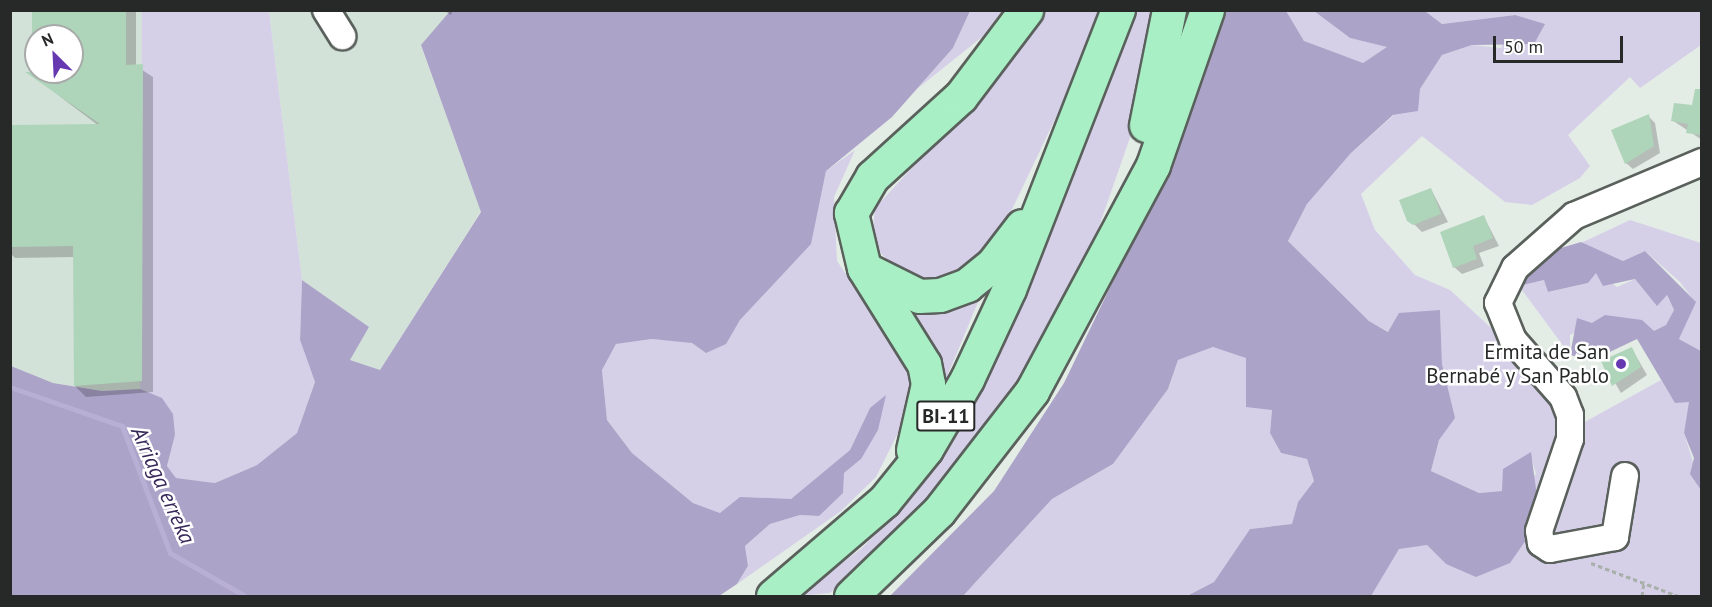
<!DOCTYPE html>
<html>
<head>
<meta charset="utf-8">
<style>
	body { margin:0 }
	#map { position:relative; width:1712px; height:607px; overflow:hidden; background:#e4ece6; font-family:"PT Sans",sans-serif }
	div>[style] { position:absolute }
	.built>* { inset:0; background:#d3e2d8 }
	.green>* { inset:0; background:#d5d0e8 }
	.forest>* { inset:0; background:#aca3c9 }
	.shadow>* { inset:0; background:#0003 }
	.stream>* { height:5px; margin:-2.5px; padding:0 2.5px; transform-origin:2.5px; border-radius:2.5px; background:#b8afd5 }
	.building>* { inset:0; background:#aed5ba }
	.path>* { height:3px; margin-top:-1.5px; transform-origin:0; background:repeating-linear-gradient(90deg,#a9b0ab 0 4.5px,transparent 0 7.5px) }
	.roads { filter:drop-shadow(2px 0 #5a615c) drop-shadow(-2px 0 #5a615c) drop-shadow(0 2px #5a615c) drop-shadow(0 -2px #5a615c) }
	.minor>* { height:26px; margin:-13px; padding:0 13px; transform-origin:13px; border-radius:13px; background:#fff }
	.major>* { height:33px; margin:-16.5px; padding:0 16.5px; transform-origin:16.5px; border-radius:16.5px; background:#a9efc5 }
	.dots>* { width:16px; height:16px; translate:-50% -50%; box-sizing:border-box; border:3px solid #fff; border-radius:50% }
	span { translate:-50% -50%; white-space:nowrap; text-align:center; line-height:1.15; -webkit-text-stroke:5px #fff; paint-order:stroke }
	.shield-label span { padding:2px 4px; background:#fff; border:2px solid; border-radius:4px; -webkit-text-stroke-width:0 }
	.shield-label { font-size:20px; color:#262927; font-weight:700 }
	.poi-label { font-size:21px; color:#262927 }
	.right { translate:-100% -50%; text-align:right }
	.water-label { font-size:22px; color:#382859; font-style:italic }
	.frame { position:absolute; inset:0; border:12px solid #262927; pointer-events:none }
	.north { position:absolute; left:24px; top:24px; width:60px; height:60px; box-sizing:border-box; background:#fff; border:2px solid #a8a9a9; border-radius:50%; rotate:336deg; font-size:16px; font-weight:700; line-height:24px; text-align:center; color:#262927 }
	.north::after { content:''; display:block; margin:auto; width:21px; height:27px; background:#6639b1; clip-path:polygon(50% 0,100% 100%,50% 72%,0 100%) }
	.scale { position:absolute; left:1493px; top:36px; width:130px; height:27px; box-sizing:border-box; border:3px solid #262927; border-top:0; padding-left:8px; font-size:18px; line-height:21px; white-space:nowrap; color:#262927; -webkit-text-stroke:4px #fff; paint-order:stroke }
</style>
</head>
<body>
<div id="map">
	<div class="built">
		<div style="clip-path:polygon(evenodd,10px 11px,142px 11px,140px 389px,102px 391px,53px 383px,11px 366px,10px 11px,36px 36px,72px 36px,72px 72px,36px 72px,36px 36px)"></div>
		<div style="clip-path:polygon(269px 11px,451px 11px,421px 46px,481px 211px,380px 370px,350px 360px,369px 327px,302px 280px)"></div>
	</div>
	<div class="green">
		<div style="clip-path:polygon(142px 11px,269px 11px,302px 280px,300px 340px,315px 382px,297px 433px,257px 465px,215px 483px,176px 478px,167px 466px,175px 435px,140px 389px)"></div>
		<div style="clip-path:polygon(970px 11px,1002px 11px,982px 37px,917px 89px,953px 48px)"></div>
		<div style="clip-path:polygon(1041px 11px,1099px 11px,1057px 115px,1005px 224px,980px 259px,955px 276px,916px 282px,881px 254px,873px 230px,875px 208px,1012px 59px)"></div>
		<div style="clip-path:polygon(1138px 11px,1157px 11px,1149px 83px,1080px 281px,1019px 387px,945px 483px,830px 593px,797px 596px,861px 549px,897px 513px,967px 417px)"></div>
		<div style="clip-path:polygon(1314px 11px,1350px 38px,1388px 47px,1363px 63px,1332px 56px,1304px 41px,1286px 12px)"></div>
		<div style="clip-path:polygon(1425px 11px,1701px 11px,1701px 45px,1640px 88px,1630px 77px,1568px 135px,1590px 166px,1580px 178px,1532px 205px,1505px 202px,1422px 136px,1361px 194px,1375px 230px,1415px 275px,1450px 290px,1503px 339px,1560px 412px,1561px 435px,1661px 380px,1675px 402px,1690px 402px,1684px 433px,1701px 488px,1701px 596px,1371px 596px,1399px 548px,1427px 545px,1446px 564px,1536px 474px,1530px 453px,1502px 491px,1479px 493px,1431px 471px,1439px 440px,1454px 418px,1442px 364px,1440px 310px,1389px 332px,1369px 321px,1288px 241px,1307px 204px,1351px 153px,1394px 115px,1417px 111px,1420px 89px,1442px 55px,1472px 45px,1501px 48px,1515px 15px,1442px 24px)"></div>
		<div style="clip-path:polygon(855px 150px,834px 197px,837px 261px,901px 355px,912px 380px,913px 403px,876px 477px,841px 511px,737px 584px,748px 566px,745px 546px,770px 524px,800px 515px,819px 516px,844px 473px,861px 459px,870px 408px,850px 450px,791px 499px,767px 499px,720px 513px,693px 503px,632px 453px,607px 420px,602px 370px,616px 344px,652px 339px,725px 344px,740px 320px,810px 244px,826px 171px)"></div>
		<div style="clip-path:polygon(1630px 220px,1701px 243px,1701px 351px,1679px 339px,1695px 302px,1680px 282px,1645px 251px,1623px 261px,1581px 243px)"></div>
		<div style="clip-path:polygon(1596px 272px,1617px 287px,1635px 279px,1657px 305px,1666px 294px,1674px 310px,1666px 325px,1654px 332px,1592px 323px,1570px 335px,1570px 355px,1519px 286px,1544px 280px,1549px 292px,1588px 283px)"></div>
		<div style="clip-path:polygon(983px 290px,944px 384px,930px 343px,893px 298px)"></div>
		<div style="clip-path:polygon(1213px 347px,1247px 357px,1246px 381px,1272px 410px,1270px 433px,1281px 453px,1307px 459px,1314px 481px,1298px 502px,1292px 524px,1250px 529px,1214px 582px,1187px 596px,963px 596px,1052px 499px,1113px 464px,1168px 389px,1178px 360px)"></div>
	</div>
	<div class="forest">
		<div style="clip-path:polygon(451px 10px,970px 11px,953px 48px,892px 117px,826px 171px,811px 244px,740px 320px,726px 344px,706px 353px,692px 343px,652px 339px,616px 344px,602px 370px,607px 420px,632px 453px,693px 503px,720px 513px,740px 497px,791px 499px,850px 450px,870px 408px,886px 395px,878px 430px,861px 459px,844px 473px,843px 493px,819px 516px,800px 515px,770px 524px,745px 546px,748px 566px,737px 584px,719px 596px,11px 596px,11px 366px,53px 383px,102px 391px,140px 389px,162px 398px,173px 414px,175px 435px,167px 466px,176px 478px,215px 483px,257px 465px,297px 433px,315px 382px,300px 340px,302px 280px,369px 327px,350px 360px,380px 370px,481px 212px,421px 45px)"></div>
		<div style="clip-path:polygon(1222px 11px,1286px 11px,1304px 41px,1363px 63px,1387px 47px,1350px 38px,1314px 11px,1425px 11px,1442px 24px,1515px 15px,1545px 24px,1534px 44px,1472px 45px,1442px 55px,1420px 89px,1418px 111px,1393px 115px,1351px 153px,1307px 204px,1288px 241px,1369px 321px,1388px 332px,1399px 313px,1440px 310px,1442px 364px,1455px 418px,1439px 440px,1431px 471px,1479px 493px,1502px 491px,1503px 469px,1531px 452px,1538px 504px,1526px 540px,1510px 563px,1476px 577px,1446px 564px,1427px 545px,1399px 549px,1371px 596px,1187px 596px,1214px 582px,1250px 529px,1292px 524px,1298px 502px,1314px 481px,1307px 459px,1281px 453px,1270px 433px,1272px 410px,1246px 407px,1246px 358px,1213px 347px,1178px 360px,1168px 389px,1113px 464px,1052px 499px,963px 596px,890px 596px,994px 491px,1064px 383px,1170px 163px)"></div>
		<div style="clip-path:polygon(1581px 242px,1623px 261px,1645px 251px,1696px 302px,1679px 339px,1701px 351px,1701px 490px,1690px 474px,1694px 458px,1684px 433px,1689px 402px,1675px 403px,1637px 339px,1593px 360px,1570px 355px,1577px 318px,1592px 323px,1605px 315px,1642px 320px,1654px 331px,1666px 325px,1674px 310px,1667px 295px,1657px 306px,1635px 279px,1603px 286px,1596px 273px,1588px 283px,1548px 292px,1544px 280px,1519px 286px,1530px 268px,1551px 251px)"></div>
	</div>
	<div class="shadow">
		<div style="clip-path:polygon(evenodd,33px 10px,136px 11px,136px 66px,153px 77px,153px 392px,86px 397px,75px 386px,75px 257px,15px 258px,10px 253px,10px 127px,99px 126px,33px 76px,33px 10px,36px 36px,72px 36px,72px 72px,36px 72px,36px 36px)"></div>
		<div style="clip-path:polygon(443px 10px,453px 10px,451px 15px)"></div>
		<div style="clip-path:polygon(1675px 105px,1702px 111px,1702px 140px,1672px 120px)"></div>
		<div style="clip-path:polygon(1648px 116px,1655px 123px,1660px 153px,1633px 169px,1626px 163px)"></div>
		<div style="clip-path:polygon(1431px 189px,1448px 222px,1422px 232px,1414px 224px)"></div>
		<div style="clip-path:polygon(1484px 217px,1499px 246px,1479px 253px,1484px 266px,1462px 274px,1454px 267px)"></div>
		<div style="clip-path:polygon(1632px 349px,1647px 375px,1621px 393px,1603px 362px)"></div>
	</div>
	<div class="stream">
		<div style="left:10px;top:387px;width:119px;rotate:19.2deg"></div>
		<div style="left:122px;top:426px;width:136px;rotate:69.3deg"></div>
		<div style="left:170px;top:553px;width:86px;rotate:29.8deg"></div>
	</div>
	<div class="building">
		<div style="clip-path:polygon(32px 10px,126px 10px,126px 65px,143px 64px,142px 381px,74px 386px,73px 246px,10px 247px,10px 125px,100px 124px,25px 72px,73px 72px,72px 36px,32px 36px)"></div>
		<div style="clip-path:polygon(1695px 89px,1701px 89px,1701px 135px,1686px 133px,1688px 124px,1671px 121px,1674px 103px,1692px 105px)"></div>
		<div style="clip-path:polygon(1649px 114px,1654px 146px,1625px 164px,1611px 130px)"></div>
		<div style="clip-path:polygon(1431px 188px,1441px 214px,1413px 225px,1407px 221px,1399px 200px)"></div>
		<div style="clip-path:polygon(1484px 215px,1493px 238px,1473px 246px,1477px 259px,1453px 268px,1440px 232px)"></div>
		<div style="clip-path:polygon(1632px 347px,1641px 367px,1612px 386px,1601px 361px)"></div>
	</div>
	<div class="path">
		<div style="left:1591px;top:563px;width:93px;rotate:20.8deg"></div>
		<div style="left:1642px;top:596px;width:15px;rotate:-82deg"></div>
	</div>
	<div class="roads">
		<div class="minor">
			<div style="left:326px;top:10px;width:31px;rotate:58deg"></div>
			<div style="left:1625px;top:476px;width:62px;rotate:99.3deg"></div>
			<div style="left:1615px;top:537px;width:66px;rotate:169.5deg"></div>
			<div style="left:1550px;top:549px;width:11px;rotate:-146deg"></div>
			<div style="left:1541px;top:543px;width:12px;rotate:-99deg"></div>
			<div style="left:1539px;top:531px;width:97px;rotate:-71.4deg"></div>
			<div style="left:1570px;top:439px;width:24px;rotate:-90deg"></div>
			<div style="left:1570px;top:415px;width:19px;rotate:-111deg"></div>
			<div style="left:1563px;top:397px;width:76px;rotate:-131.3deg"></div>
			<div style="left:1513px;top:340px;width:40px;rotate:-112deg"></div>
			<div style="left:1498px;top:303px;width:39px;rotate:-64deg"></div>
			<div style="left:1515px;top:268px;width:79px;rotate:-41.4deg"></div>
			<div style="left:1574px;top:216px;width:139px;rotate:-22.9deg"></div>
		</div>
		<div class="major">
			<div style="left:1146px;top:125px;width:117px;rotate:-78.7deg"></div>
			<div style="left:865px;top:269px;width:60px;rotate:26.6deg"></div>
			<div style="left:919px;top:296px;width:21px;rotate:-3deg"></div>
			<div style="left:940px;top:295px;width:29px;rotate:-20deg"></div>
			<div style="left:967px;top:285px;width:32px;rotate:-39deg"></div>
			<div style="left:992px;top:265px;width:49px;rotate:-52.4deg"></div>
			<div style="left:913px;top:450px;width:68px;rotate:-77.2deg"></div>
			<div style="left:928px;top:384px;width:20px;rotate:-101deg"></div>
			<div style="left:924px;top:364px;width:113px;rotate:-122deg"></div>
			<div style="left:864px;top:268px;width:57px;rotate:-103.3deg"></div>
			<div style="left:851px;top:213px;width:42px;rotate:-59.7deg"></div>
			<div style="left:872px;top:177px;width:120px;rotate:-42.3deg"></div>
			<div style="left:961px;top:96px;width:108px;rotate:-52.9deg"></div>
			<div style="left:773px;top:596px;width:146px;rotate:-40.6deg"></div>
			<div style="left:884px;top:501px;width:67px;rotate:-51.1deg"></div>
			<div style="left:926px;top:449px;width:81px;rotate:-59.6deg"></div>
			<div style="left:967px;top:379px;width:99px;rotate:-65deg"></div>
			<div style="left:1009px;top:289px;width:300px;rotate:-68.7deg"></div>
			<div style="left:851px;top:596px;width:122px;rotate:-44deg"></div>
			<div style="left:939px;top:511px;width:152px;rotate:-52.2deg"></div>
			<div style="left:1032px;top:391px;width:256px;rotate:-61.8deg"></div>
			<div style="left:1153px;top:165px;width:164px;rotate:-70.8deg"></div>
		</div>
	</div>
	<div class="dots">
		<div style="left:1621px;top:364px;background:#6639b1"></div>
	</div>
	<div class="shield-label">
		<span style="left:946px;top:416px">BI-11</span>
	</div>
	<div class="poi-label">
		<span class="right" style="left:1609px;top:364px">Ermita de San<br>Bernabé y San Pablo</span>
	</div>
	<div class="water-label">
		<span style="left:163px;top:485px;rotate:66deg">Arriaga erreka</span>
	</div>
	<div class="frame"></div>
	<div class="north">N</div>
	<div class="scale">50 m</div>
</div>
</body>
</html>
